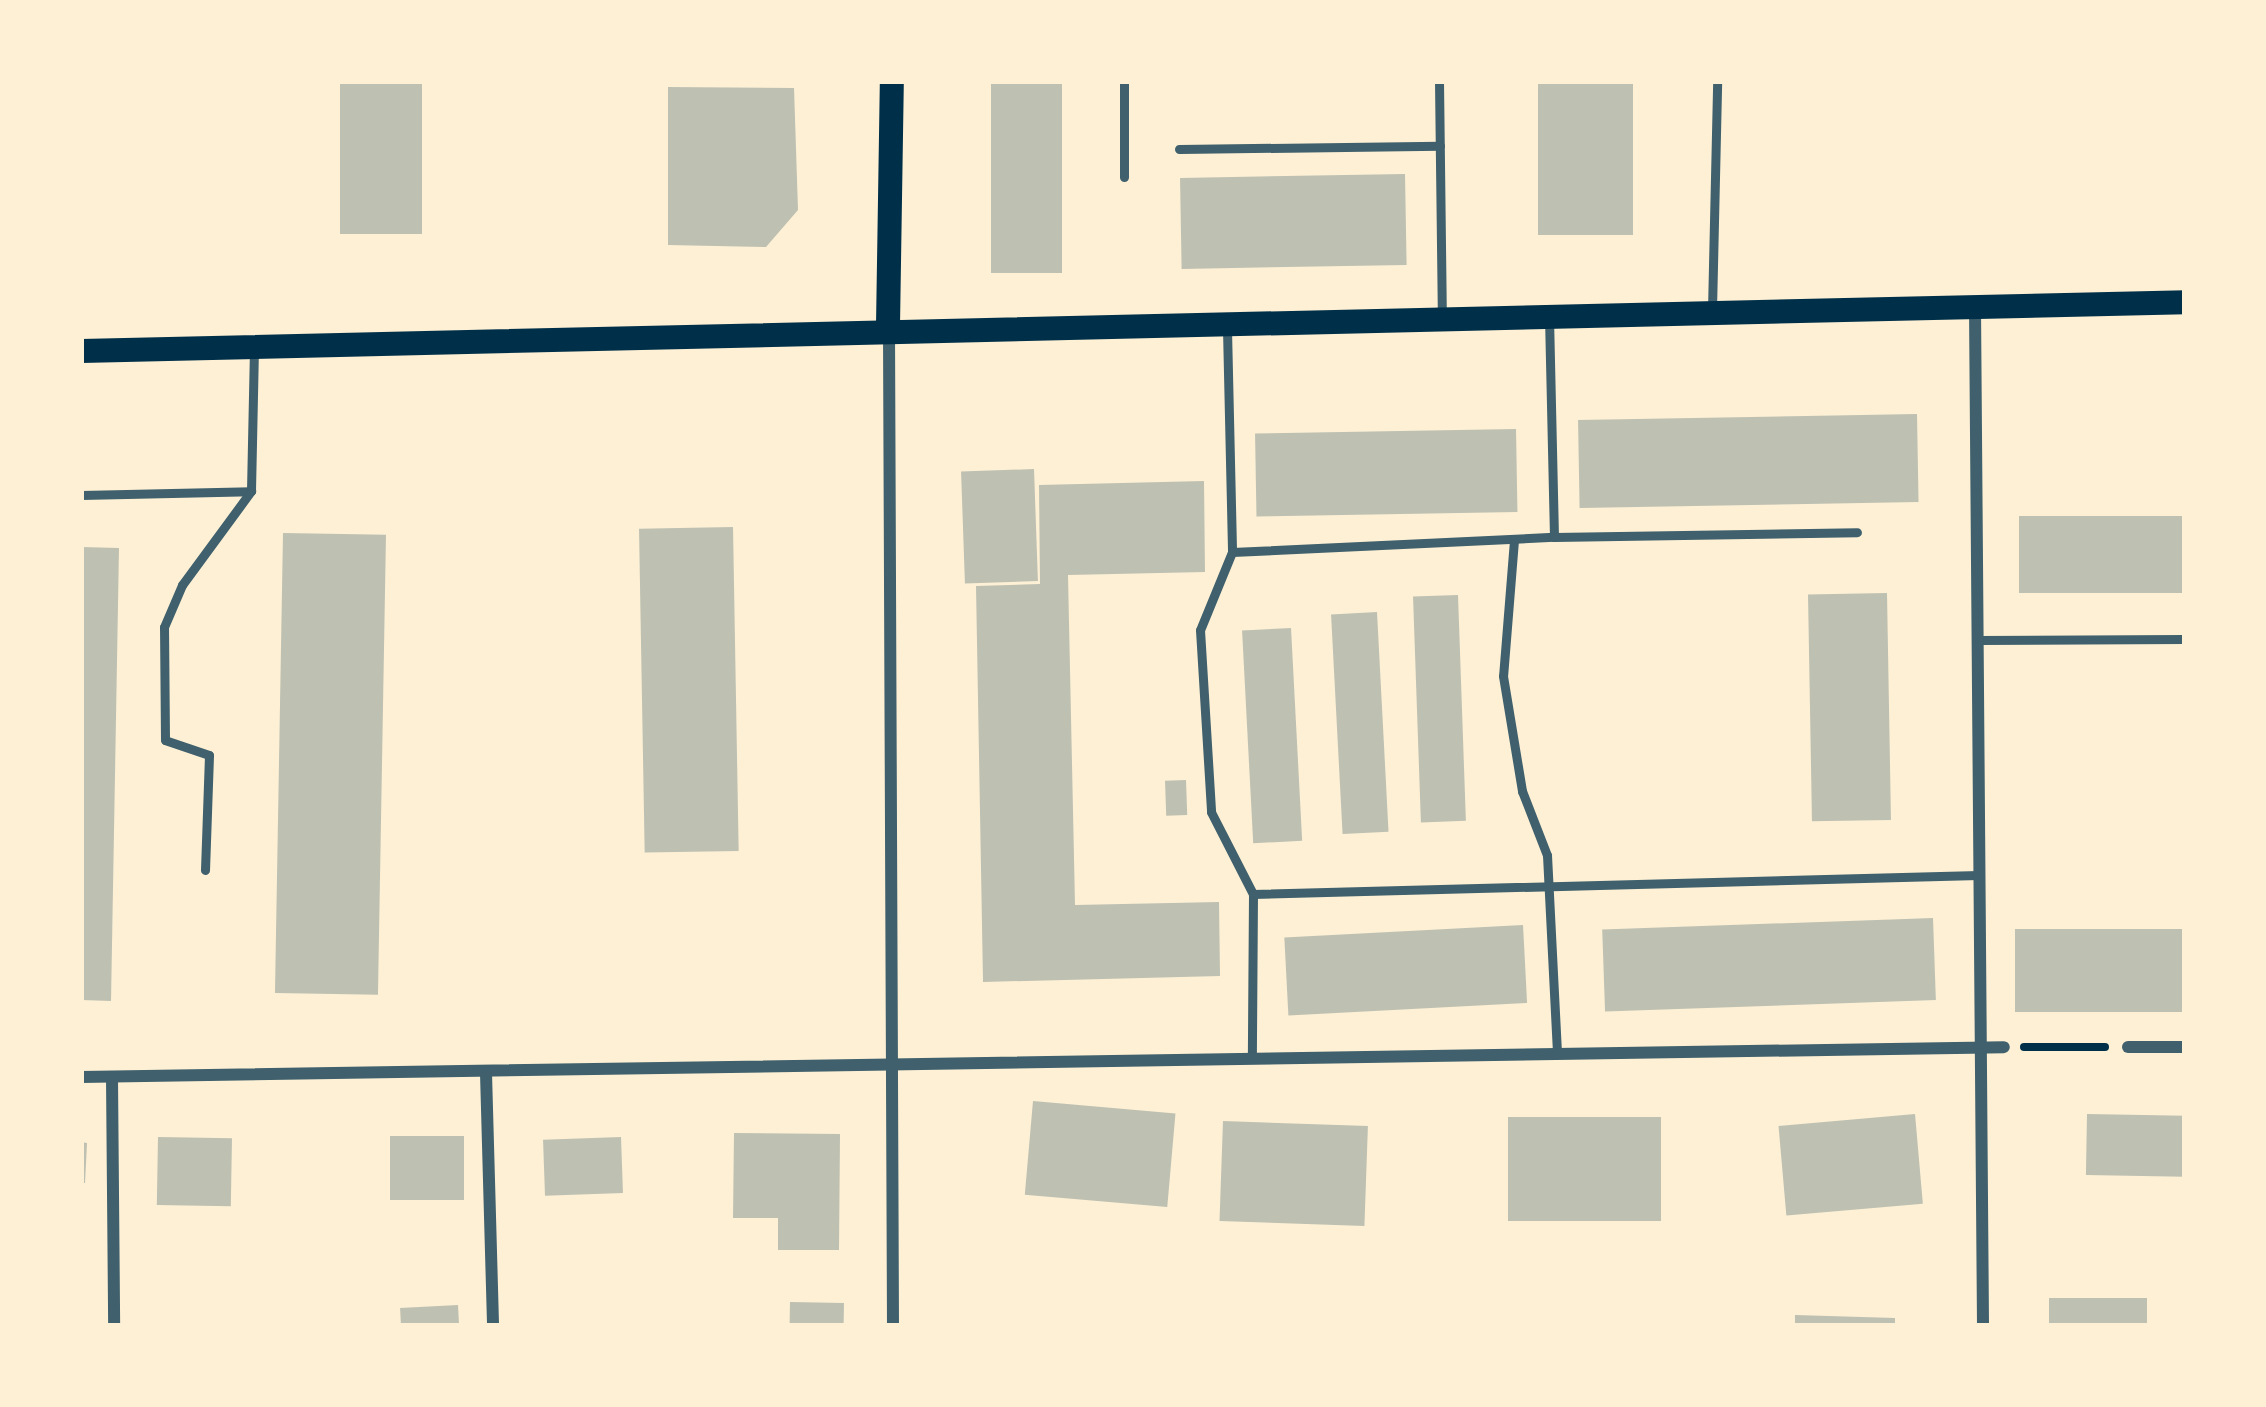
<!DOCTYPE html>
<html>
<head>
<meta charset="utf-8">
<style>
	body { margin:0 }
	#map { position:relative; width:2266px; height:1407px; overflow:hidden; background:#fdf0d5; font-family:Raleway,sans-serif }
	div>[style] { position:absolute }
	.building>* { inset:0; background:#bec0b2; transform-origin:0 0 }
	.path>* { height:8px; margin:-4px; padding:0 4px; transform-origin:4px; border-radius:4px; background:#003049 }
	.service>* { height:9px; margin:-4.5px; padding:0 4.5px; transform-origin:4.5px; border-radius:4.5px; background:#3f606c }
	.minor>* { height:12px; margin:-6px; padding:0 6px; transform-origin:6px; border-radius:6px; background:#3f606c }
	.secondary>* { height:24px; margin:-12px; padding:0 12px; transform-origin:12px; border-radius:12px; background:#003049 }
	span { translate:-50% -50%; white-space:nowrap; text-align:center; line-height:1.15; -webkit-text-stroke:9px #fdf0d5; paint-order:stroke }
	.frame { position:absolute; inset:0; border:84px solid #fdf0d5; pointer-events:none }
</style>
</head>
<body>
<div id="map">
	<div class="building">
		<div style="left:340px;top:81px;width:82px;height:153px"></div>
		<div style="left:991px;top:81px;width:71px;height:192px"></div>
		<div style="left:1538px;top:81px;width:95px;height:154px"></div>
		<div style="clip-path:polygon(668px 87px,794px 88px,798px 210px,766px 247px,668px 245px)"></div>
		<div style="left:1405px;top:174px;width:91px;height:225px;rotate:89deg"></div>
		<div style="left:1917px;top:414px;width:88px;height:339px;rotate:89deg"></div>
		<div style="left:1516px;top:429px;width:83px;height:261px;rotate:89deg"></div>
		<div style="left:1034px;top:469px;width:112px;height:73px;rotate:88deg"></div>
		<div style="clip-path:polygon(1204px 481px,1205px 572px,1068px 575px,1075px 905px,1219px 902px,1220px 976px,983px 982px,976px 586px,1040px 584px,1039px 485px)"></div>
		<div style="left:2185px;top:516px;width:77px;height:166px;rotate:90deg"></div>
		<div style="left:733px;top:527px;width:324px;height:94px;rotate:89deg"></div>
		<div style="left:283px;top:533px;width:103px;height:460px;rotate:1deg"></div>
		<div style="clip-path:polygon(81px 547px,119px 548px,111px 1001px,81px 1000px)"></div>
		<div style="left:1887px;top:593px;width:227px;height:79px;rotate:89deg"></div>
		<div style="left:1458px;top:595px;width:226px;height:45px;rotate:88deg"></div>
		<div style="left:1377px;top:612px;width:220px;height:46px;rotate:87deg"></div>
		<div style="left:1291px;top:628px;width:213px;height:49px;rotate:87deg"></div>
		<div style="left:1186px;top:780px;width:35px;height:21px;rotate:88deg"></div>
		<div style="left:1933px;top:918px;width:82px;height:331px;rotate:88deg"></div>
		<div style="left:1523px;top:925px;width:78px;height:239px;rotate:87deg"></div>
		<div style="left:2185px;top:929px;width:83px;height:170px;rotate:90deg"></div>
		<div style="left:1033px;top:1101px;width:143px;height:94px;rotate:5deg"></div>
		<div style="left:1915px;top:1114px;width:90px;height:137px;rotate:85deg"></div>
		<div style="left:2087px;top:1114px;width:98px;height:61px;rotate:1deg"></div>
		<div style="left:1508px;top:1117px;width:153px;height:104px"></div>
		<div style="left:1223px;top:1121px;width:145px;height:100px;rotate:2deg"></div>
		<div style="clip-path:polygon(734px 1133px,840px 1134px,839px 1250px,778px 1250px,778px 1218px,733px 1218px)"></div>
		<div style="left:464px;top:1136px;width:64px;height:74px;rotate:90deg"></div>
		<div style="left:158px;top:1137px;width:74px;height:68px;rotate:1deg"></div>
		<div style="left:621px;top:1137px;width:56px;height:78px;rotate:88deg"></div>
		<div style="clip-path:polygon(81px 1142px,87px 1143px,85px 1183px,81px 1183px)"></div>
		<div style="left:2147px;top:1298px;width:28px;height:98px;rotate:90deg"></div>
		<div style="left:790px;top:1302px;width:54px;height:24px;rotate:1deg"></div>
		<div style="left:458px;top:1305px;width:21px;height:58px;rotate:87deg"></div>
		<div style="clip-path:polygon(1795px 1315px,1895px 1318px,1895px 1326px,1795px 1326px)"></div>
	</div>
	<div class="path">
		<div style="left:2024px;top:1047px;width:81px"></div>
	</div>
	<div class="service">
		<div style="left:1124px;top:81px;width:96px;rotate:90deg"></div>
		<div style="left:1439px;top:81px;width:234px;rotate:89.3deg"></div>
		<div style="left:1179px;top:149px;width:261px;rotate:-0.7deg"></div>
		<div style="left:1712px;top:310px;width:229px;rotate:-88.7deg"></div>
		<div style="left:1227px;top:329px;width:223px;rotate:88.7deg"></div>
		<div style="left:1232px;top:552px;width:322px;rotate:-2.7deg"></div>
		<div style="left:1554px;top:537px;width:218px;rotate:-91.3deg"></div>
		<div style="left:81px;top:495px;width:170px;rotate:-1.3deg"></div>
		<div style="left:1554px;top:537px;width:303px;rotate:-0.9deg"></div>
		<div style="left:1514px;top:540px;width:136px;rotate:94.6deg"></div>
		<div style="left:1503px;top:676px;width:117px;rotate:80.6deg"></div>
		<div style="left:1522px;top:791px;width:69px;rotate:68.7deg"></div>
		<div style="left:1547px;top:855px;width:196px;rotate:87.1deg"></div>
		<div style="left:1232px;top:552px;width:84px;rotate:112.3deg"></div>
		<div style="left:1200px;top:630px;width:182px;rotate:86.5deg"></div>
		<div style="left:1211px;top:812px;width:92px;rotate:62.9deg"></div>
		<div style="left:1253px;top:894px;width:161px;rotate:90.4deg"></div>
		<div style="left:1978px;top:640px;width:207px;rotate:-0.3deg"></div>
		<div style="left:205px;top:870px;width:115px;rotate:-88deg"></div>
		<div style="left:209px;top:755px;width:46px;rotate:-161.2deg"></div>
		<div style="left:165px;top:740px;width:113px;rotate:-90.5deg"></div>
		<div style="left:164px;top:627px;width:46px;rotate:-66.8deg"></div>
		<div style="left:182px;top:585px;width:117px;rotate:-53.7deg"></div>
		<div style="left:251px;top:491px;width:139px;rotate:-88.8deg"></div>
		<div style="left:1253px;top:894px;width:726px;rotate:-1.5deg"></div>
	</div>
	<div class="minor">
		<div style="left:1975px;top:307px;width:1019px;rotate:89.55deg"></div>
		<div style="left:889px;top:331px;width:995px;rotate:89.77deg"></div>
		<div style="left:2128px;top:1047px;width:57px"></div>
		<div style="left:486px;top:1073px;width:253px;rotate:88.4deg"></div>
		<div style="left:81px;top:1077px;width:1923px;rotate:-0.89deg"></div>
		<div style="left:112px;top:1078px;width:248px;rotate:89.5deg"></div>
	</div>
	<div class="secondary">
		<div style="left:888px;top:326px;width:245px;rotate:-89.1deg"></div>
		<div style="left:81px;top:351px;width:2105px;rotate:-1.33deg"></div>
	</div>
	<div class="frame"></div>
</div>
</body>
</html>
